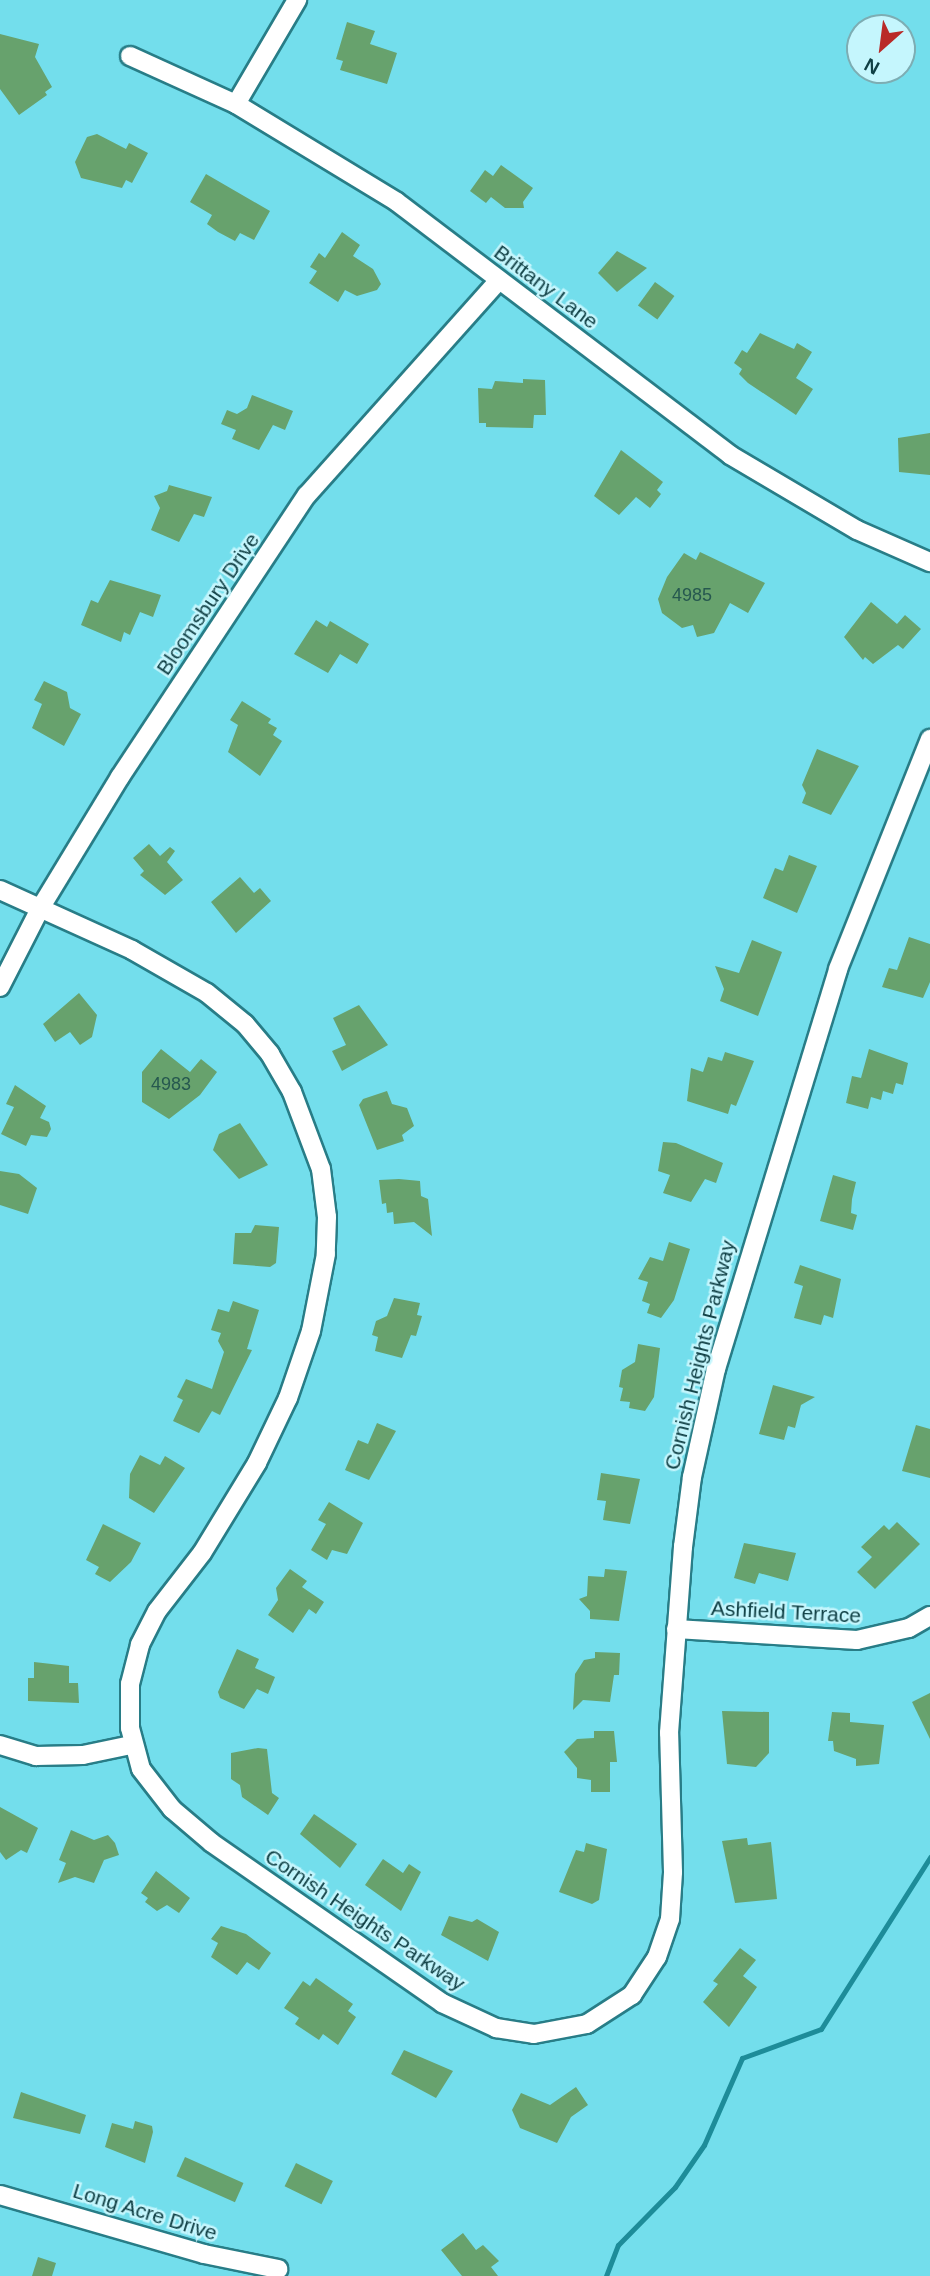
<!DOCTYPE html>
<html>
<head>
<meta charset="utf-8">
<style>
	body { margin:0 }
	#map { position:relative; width:930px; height:2276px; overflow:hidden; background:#73deec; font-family:Helvetica,sans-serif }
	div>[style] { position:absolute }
	.stream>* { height:5px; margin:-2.5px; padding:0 2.5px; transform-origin:2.5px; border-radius:2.5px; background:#1d8c99 }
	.building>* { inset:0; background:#67a26d; transform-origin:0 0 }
	.roads { filter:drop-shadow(2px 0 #287d87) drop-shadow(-2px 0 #287d87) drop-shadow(0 2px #287d87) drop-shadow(0 -2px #287d87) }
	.minor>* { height:18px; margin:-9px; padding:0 9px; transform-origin:9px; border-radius:9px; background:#fff }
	span { translate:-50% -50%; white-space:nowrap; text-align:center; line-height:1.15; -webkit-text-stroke:5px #c5f6fd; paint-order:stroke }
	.number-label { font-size:18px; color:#26584f }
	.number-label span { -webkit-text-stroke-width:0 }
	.street-label { font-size:21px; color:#104045 }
	.north { position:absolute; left:846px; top:14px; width:70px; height:70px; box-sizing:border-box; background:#c5f6fd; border:2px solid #7dadb3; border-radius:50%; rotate:208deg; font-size:19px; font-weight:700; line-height:28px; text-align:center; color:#104045 }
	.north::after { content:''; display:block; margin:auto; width:24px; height:32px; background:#b92a28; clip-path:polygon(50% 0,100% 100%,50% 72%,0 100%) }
</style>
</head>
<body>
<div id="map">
	<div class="stream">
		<div style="left:606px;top:2276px;width:33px;rotate:-69deg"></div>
		<div style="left:618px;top:2245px;width:81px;rotate:-45.5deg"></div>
		<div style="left:675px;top:2187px;width:51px;rotate:-55.4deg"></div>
		<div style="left:704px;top:2145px;width:95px;rotate:-66.4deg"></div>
		<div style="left:742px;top:2058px;width:84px;rotate:-20.2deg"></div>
		<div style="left:821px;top:2029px;width:204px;rotate:-57.6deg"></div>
	</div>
	<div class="building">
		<div style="clip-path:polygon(347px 22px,375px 31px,370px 44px,397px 53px,387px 84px,340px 70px,343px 61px,336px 59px)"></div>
		<div style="clip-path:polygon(0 34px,39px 44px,35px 57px,52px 87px,45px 92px,47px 95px,19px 115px,0 89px)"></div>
		<div style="clip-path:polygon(97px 134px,126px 149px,129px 143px,148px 153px,132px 183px,126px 180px,122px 188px,81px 178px,75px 162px,87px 137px)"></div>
		<div style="clip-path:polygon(501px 165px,533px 188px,523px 202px,524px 208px,505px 208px,491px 197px,486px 203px,470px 191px,485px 170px,493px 176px)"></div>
		<div style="clip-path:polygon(206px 174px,270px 211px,254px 240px,240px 233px,235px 241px,218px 232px,207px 224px,212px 215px,190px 202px)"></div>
		<div style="clip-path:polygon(342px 232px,360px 245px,353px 256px,373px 269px,381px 284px,377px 290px,357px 296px,345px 290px,338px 302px,309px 283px,317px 271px,310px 267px,319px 253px,325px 258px)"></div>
		<div style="clip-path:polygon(617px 251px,647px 268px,617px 292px,598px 273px)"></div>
		<div style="left:655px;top:282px;width:24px;height:29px;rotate:36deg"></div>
		<div style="clip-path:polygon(760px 333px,794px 349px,797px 343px,812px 352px,796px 378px,813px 389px,796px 415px,748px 383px,739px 374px,742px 369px,734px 363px,742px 350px,747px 353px)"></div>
		<div style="clip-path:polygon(523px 379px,545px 380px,546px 415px,534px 415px,533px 428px,486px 427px,486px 423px,479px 423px,478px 388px,492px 389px,495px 381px,523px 383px)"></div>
		<div style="clip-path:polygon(252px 395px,293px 411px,285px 430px,273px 425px,259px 450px,232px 439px,236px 430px,221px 424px,227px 410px,237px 414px,247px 408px)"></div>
		<div style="clip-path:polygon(930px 433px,930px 475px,899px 472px,898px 438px)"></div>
		<div style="clip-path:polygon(621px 450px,663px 482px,657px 490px,661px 494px,650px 508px,636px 497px,619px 515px,594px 496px)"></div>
		<div style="clip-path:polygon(169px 485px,212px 497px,204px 517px,194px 514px,179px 542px,151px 530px,160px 508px,154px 496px,167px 491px)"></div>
		<div style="clip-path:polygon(700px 552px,765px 583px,748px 613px,730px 603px,714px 633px,697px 637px,693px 625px,682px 628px,662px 613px,658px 599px,667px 577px,684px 553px,696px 560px)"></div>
		<div style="clip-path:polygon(110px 580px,161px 595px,153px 617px,140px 612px,130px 635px,124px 632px,121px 642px,81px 625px,91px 600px,98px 603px)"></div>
		<div style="clip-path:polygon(871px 602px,897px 624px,905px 615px,921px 629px,903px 649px,898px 645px,873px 664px,865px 657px,863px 660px,844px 637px)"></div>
		<div style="clip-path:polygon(316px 620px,327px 627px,330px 621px,369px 644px,357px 664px,340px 654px,328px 673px,294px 654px)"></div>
		<div style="clip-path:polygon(44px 681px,67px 692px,70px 708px,81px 714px,64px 746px,32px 728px,42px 704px,34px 700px)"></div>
		<div style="clip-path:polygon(242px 701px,271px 719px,268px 723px,277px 728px,273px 735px,282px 741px,260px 776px,228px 752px,238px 725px,230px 720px)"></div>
		<div style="clip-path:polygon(817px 749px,859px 766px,831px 815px,802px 803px,806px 793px,802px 785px)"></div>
		<div style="clip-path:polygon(149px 844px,160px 856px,170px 847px,175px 851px,167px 862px,183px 880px,165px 895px,140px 875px,144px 871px,133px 858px)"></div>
		<div style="clip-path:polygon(789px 855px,817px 866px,797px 913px,763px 898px,775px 868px,783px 871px)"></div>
		<div style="clip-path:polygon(240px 877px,254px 893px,260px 888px,271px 901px,236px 933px,211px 902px)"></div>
		<div style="clip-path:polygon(909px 937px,930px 944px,930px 982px,923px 998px,882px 987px,889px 968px,897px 970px)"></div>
		<div style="clip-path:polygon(752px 940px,782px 952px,758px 1016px,720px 1001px,724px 989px,715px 966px,739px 973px)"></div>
		<div style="clip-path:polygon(79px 993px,97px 1015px,92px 1037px,80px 1045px,70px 1032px,55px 1042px,43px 1024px)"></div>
		<div style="clip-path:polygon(359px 1005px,388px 1045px,342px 1071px,332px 1051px,346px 1045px,333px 1018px)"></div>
		<div style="clip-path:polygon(161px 1049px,190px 1072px,201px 1059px,217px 1072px,200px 1095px,169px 1119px,142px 1102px,142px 1072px)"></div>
		<div style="clip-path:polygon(869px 1049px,908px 1063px,903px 1085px,896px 1083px,893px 1094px,883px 1091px,881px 1100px,871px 1097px,868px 1109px,846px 1103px,852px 1076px,861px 1078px)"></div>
		<div style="clip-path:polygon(725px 1052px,754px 1061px,736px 1106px,731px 1104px,728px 1114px,687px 1101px,691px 1068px,703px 1072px,708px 1057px,722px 1061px)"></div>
		<div style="clip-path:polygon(15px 1085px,46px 1106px,40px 1118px,49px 1122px,51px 1129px,47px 1137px,31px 1135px,26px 1146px,1px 1134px,14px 1107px,6px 1104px)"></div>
		<div style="clip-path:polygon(387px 1091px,392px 1104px,407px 1108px,414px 1126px,402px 1135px,404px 1141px,377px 1150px,359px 1105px,363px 1099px)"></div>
		<div style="clip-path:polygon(240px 1123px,268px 1165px,239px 1179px,213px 1150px,219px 1134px)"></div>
		<div style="clip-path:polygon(663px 1142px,676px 1143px,723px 1163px,716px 1183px,705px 1179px,691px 1202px,663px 1193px,670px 1175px,658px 1171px)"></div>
		<div style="clip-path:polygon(0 1171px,19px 1174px,37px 1188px,28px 1214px,0 1205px)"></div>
		<div style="clip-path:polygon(833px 1175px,856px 1182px,852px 1199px,851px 1213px,857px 1215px,853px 1230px,820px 1221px)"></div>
		<div style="clip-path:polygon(399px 1179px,420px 1181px,421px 1196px,428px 1199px,432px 1236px,414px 1222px,394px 1224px,393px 1212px,387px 1213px,386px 1203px,382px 1204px,379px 1180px)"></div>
		<div style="clip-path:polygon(255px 1225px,279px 1227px,276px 1263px,270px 1267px,233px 1264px,235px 1233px,251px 1233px)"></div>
		<div style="clip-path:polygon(669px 1242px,690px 1249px,674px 1300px,661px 1318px,647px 1313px,650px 1304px,642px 1301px,648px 1282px,638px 1279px,650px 1257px,663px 1261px)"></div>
		<div style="clip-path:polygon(800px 1265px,841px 1279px,833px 1318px,824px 1315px,821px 1325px,794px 1318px,803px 1286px,794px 1283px)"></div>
		<div style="clip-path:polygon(394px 1298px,420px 1303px,417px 1315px,422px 1316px,416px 1336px,411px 1335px,402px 1358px,375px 1351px,378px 1337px,372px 1335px,376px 1321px,387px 1316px)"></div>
		<div style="clip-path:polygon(233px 1301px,259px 1310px,247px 1349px,252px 1350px,220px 1415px,212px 1411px,199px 1433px,173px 1421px,183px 1400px,177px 1397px,186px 1379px,212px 1389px,224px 1352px,218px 1341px,221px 1333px,211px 1330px,218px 1309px,229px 1312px)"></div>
		<div style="clip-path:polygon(638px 1344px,660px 1348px,654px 1397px,645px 1411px,629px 1408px,630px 1402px,620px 1401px,623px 1388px,619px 1387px,622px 1370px,635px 1362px)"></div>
		<div style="clip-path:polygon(773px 1385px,815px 1397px,801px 1405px,795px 1428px,788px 1426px,784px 1440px,759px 1434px)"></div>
		<div style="clip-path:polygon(377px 1423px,396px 1431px,369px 1480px,345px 1470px,358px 1440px,368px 1444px)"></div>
		<div style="clip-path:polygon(916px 1425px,930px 1429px,930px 1478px,902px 1471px)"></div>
		<div style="clip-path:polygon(140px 1455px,160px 1465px,165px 1456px,185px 1468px,154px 1513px,129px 1498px,130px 1474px)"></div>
		<div style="clip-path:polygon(601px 1473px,640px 1479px,630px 1524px,603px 1520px,606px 1501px,597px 1500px)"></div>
		<div style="clip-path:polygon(329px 1502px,363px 1523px,347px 1554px,332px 1550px,327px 1560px,311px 1550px,326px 1524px,318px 1520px)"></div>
		<div style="clip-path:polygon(897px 1522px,920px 1544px,875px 1589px,857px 1572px,872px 1557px,861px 1547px,884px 1525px,889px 1530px)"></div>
		<div style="clip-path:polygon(103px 1524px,141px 1543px,131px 1562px,110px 1582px,95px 1574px,99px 1567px,86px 1560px)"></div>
		<div style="clip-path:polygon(744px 1543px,796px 1553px,788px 1581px,759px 1573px,755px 1584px,734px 1578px)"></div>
		<div style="clip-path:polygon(290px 1569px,307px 1581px,302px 1587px,324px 1602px,316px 1614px,309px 1609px,293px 1633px,268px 1615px,278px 1600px,276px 1588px)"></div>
		<div style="clip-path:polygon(605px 1569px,627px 1571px,619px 1621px,590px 1619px,590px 1611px,579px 1599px,587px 1596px,588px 1576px,604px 1577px)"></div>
		<div style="clip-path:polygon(237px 1649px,259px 1659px,255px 1668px,275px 1677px,268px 1694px,257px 1689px,244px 1709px,220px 1698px,218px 1692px)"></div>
		<div style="clip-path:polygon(595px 1652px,620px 1653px,619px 1675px,614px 1675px,610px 1702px,583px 1700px,573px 1710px,575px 1674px,584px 1660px,595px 1658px)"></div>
		<div style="clip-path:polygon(34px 1662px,69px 1666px,69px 1683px,78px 1683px,79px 1703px,28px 1701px,28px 1678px,34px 1678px)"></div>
		<div style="clip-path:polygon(930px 1693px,930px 1739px,912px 1702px)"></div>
		<div style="clip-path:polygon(722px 1711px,769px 1712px,769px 1753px,756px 1767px,727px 1764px)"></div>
		<div style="clip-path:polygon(832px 1712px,850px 1713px,850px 1722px,884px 1725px,879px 1764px,856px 1766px,856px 1759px,834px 1751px,833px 1741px,828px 1741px)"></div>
		<div style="clip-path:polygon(594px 1731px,614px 1731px,617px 1762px,610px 1762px,610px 1792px,591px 1792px,591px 1780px,577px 1778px,577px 1768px,564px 1752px,577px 1739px,594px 1738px)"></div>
		<div style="clip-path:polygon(258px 1748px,267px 1749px,272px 1793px,279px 1798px,268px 1815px,242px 1797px,240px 1785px,231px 1779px,231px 1753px)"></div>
		<div style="clip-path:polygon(0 1807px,38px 1828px,27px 1853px,21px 1850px,6px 1860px,0 1852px)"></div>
		<div style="clip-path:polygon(314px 1814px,357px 1844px,340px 1868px,300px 1834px)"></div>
		<div style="clip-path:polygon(71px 1830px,94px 1840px,108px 1835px,115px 1843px,119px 1855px,104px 1860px,94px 1883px,75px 1877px,58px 1883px,66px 1863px,59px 1860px)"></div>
		<div style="clip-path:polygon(747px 1838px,748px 1845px,771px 1842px,777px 1899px,735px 1903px,722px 1841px)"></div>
		<div style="clip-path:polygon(586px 1843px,607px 1849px,599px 1900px,592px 1904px,559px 1892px,576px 1850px,584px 1852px)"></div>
		<div style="clip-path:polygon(383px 1859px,403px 1873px,409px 1864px,421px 1872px,401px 1911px,365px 1885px)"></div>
		<div style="clip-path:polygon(156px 1871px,190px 1898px,179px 1913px,167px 1905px,157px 1911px,145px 1902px,148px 1898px,141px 1893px)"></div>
		<div style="clip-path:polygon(449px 1916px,472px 1922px,477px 1919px,499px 1932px,488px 1961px,441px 1935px)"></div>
		<div style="clip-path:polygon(221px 1926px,246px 1934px,271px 1953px,259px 1970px,247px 1962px,237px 1975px,211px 1957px,218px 1943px,211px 1939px)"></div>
		<div style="clip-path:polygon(740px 1948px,756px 1960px,743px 1976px,757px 1987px,729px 2027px,703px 2002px,718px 1984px,713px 1981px)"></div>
		<div style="clip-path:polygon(316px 1978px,353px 2004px,348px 2011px,356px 2017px,338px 2045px,323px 2034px,319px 2040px,295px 2024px,299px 2018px,284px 2008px,303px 1981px,310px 1986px)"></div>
		<div style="clip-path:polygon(404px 2050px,453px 2071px,436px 2098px,391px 2074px)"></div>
		<div style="clip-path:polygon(576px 2087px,588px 2105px,571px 2117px,557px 2143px,520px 2128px,512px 2110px,521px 2093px,550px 2105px)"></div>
		<div style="clip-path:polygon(21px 2092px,86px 2115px,80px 2134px,13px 2118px)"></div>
		<div style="clip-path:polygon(135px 2121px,152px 2126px,153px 2132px,145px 2163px,105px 2147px,112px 2123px,133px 2129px)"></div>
		<div style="left:185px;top:2157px;width:64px;height:21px;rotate:24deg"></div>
		<div style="left:296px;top:2163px;width:41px;height:26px;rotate:26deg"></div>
		<div style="clip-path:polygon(463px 2233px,476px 2250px,483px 2245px,499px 2261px,491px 2267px,498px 2276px,462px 2276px,441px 2250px)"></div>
		<div style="clip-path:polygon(38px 2257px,56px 2263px,52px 2276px,32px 2276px)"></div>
	</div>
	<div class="roads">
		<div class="minor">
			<div style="left:130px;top:56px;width:116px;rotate:24.4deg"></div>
			<div style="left:236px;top:104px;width:188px;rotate:31.3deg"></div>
			<div style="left:397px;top:202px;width:418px;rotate:37.2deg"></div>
			<div style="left:730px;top:455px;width:147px;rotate:30.6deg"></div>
			<div style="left:857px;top:530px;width:80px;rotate:23.7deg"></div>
			<div style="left:236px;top:104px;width:121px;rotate:-59.6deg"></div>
			<div style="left:0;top:890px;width:145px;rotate:24.4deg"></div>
			<div style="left:132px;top:950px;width:86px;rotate:29.8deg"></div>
			<div style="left:207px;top:993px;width:49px;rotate:39.2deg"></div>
			<div style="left:245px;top:1024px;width:39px;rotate:50deg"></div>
			<div style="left:270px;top:1054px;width:44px;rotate:59.9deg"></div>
			<div style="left:292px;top:1092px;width:82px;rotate:69.4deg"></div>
			<div style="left:321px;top:1169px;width:48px;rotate:82.9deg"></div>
			<div style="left:327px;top:1217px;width:37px;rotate:92deg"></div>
			<div style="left:326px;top:1254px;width:78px;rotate:101deg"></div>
			<div style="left:311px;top:1331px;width:71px;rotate:108.9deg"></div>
			<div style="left:288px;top:1398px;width:72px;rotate:115.5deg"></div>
			<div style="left:257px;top:1463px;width:105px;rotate:121.4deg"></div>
			<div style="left:202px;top:1553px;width:73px;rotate:127.8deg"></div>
			<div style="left:157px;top:1611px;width:38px;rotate:117deg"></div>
			<div style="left:140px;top:1645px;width:40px;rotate:104.4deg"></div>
			<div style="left:130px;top:1684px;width:44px;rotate:90deg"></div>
			<div style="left:130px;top:1728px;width:42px;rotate:75deg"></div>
			<div style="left:141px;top:1769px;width:51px;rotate:52.2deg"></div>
			<div style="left:172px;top:1809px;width:52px;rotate:40.4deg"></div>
			<div style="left:212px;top:1843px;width:280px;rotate:34.8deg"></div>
			<div style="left:442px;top:2003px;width:60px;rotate:24.8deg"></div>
			<div style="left:496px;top:2028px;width:38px;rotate:9deg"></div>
			<div style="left:534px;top:2034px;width:54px;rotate:-10.7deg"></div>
			<div style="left:587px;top:2024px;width:54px;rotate:-32.8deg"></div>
			<div style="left:632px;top:1995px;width:45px;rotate:-56.7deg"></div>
			<div style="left:657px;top:1957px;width:40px;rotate:-71.1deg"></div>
			<div style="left:670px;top:1919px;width:47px;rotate:-86.3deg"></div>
			<div style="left:673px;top:1872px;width:139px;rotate:-91.6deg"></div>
			<div style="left:669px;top:1733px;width:187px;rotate:-85.7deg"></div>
			<div style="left:683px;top:1547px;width:71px;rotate:-82.7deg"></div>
			<div style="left:692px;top:1477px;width:111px;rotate:-77.5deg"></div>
			<div style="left:716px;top:1369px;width:418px;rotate:-73deg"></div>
			<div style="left:838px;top:969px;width:248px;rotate:-68.2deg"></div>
			<div style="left:0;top:987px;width:90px;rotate:-62.9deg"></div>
			<div style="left:41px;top:907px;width:152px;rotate:-58.7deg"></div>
			<div style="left:120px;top:777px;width:338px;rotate:-56.5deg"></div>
			<div style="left:307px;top:495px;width:288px;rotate:-48.2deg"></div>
			<div style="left:676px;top:1629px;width:181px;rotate:3.5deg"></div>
			<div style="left:857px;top:1640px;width:53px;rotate:-13deg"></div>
			<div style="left:909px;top:1628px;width:24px;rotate:-30deg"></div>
			<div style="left:0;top:1745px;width:38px;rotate:17deg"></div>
			<div style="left:36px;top:1756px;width:47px;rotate:-1.2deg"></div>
			<div style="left:83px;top:1755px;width:49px;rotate:-11.8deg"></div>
			<div style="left:0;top:2195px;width:212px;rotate:16.1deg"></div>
			<div style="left:204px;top:2254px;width:76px;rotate:11.5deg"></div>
		</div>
	</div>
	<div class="number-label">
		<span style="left:692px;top:595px">4985</span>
		<span style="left:171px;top:1084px">4983</span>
	</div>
	<div class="street-label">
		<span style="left:546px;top:287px;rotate:37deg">Brittany Lane</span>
		<span style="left:208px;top:604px;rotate:-56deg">Bloomsbury Drive</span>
		<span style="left:700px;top:1355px;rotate:-76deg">Cornish Heights Parkway</span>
		<span style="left:786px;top:1612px;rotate:3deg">Ashfield Terrace</span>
		<span style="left:365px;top:1920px;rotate:34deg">Cornish Heights Parkway</span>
		<span style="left:145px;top:2212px;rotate:17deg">Long Acre Drive</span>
	</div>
	<div class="north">N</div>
</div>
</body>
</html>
